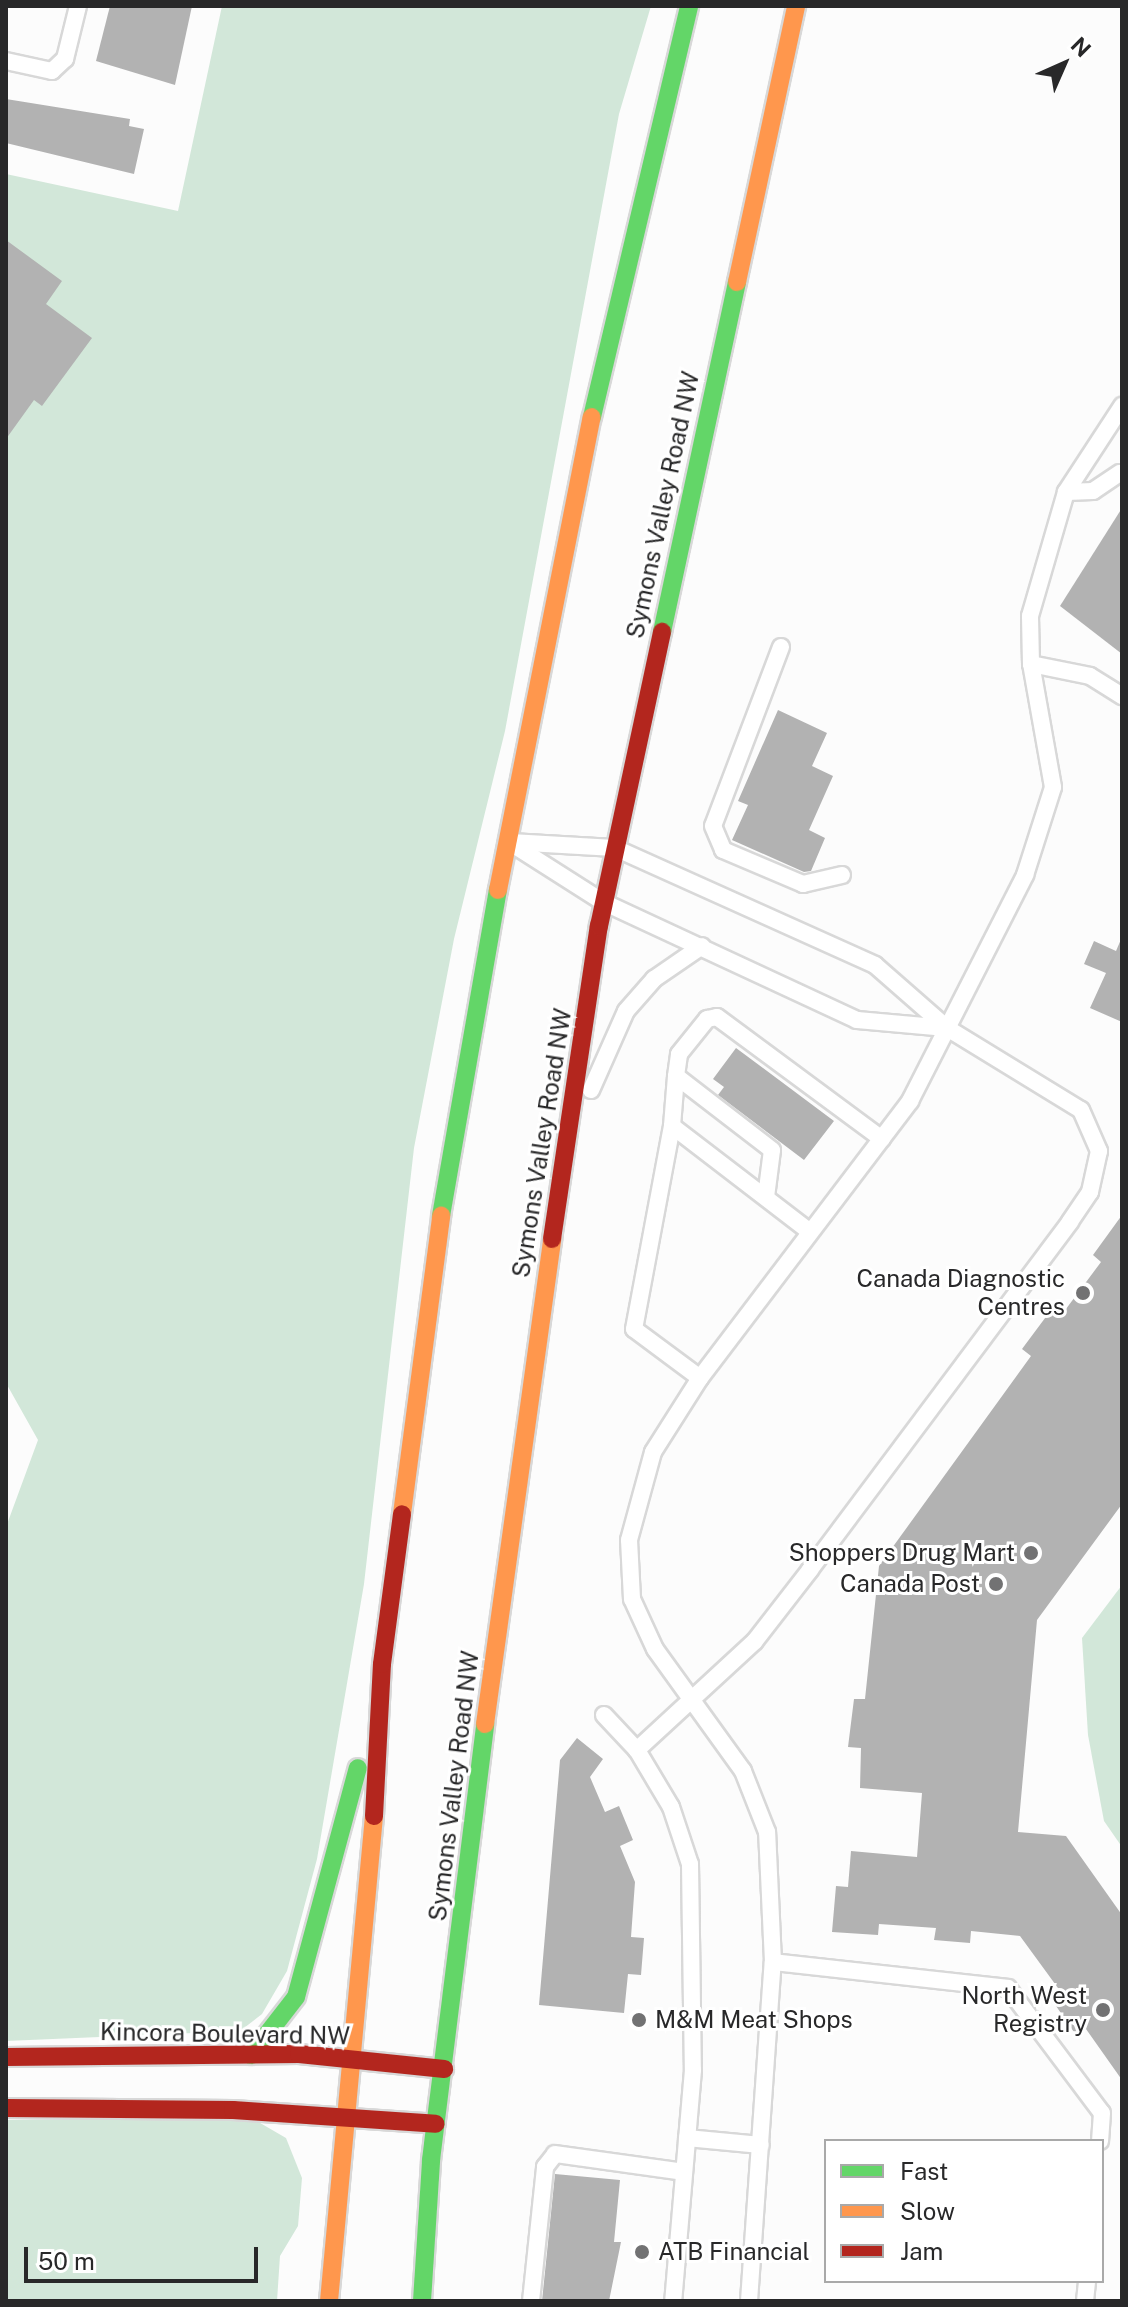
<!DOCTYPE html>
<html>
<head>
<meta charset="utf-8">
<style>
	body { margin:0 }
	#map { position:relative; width:1128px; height:2307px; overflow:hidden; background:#fcfcfc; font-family:"Public Sans",sans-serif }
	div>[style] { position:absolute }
	.green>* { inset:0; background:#d2e7d9 }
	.building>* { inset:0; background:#b2b2b2 }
	.roads { filter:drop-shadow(2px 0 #d8d8d8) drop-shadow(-2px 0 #d8d8d8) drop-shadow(0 2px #d8d8d8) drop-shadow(0 -2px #d8d8d8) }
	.lane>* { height:16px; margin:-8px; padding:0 8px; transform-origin:8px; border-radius:8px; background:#fff }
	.fast>* { height:18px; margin:-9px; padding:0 9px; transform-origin:9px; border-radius:9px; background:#63d668 }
	.slow>* { height:18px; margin:-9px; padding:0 9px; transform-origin:9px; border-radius:9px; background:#ff974d }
	.jam>* { height:18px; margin:-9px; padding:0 9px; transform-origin:9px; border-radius:9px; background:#b3261e }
	.dots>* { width:22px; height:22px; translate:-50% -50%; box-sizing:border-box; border:4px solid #fff; border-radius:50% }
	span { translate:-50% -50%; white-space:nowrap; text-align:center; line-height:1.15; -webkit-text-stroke:6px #fff; paint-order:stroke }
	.street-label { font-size:24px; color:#282829 }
	.poi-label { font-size:24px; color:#282829 }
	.right { translate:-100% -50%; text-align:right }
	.left { translate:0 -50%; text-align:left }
	.frame { position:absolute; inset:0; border:8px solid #282829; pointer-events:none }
	.legend { position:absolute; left:824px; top:2139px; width:280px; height:144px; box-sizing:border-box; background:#fff; border:2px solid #a9a9a9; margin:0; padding:10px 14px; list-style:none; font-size:24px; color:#282829 }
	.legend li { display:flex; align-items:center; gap:16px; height:40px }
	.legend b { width:40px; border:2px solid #a9a9a9 }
	.north { position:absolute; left:1024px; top:24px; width:80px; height:80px; -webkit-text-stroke:6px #fff; paint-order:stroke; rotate:45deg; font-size:22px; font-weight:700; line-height:32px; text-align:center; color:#282829 }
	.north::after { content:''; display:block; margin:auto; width:28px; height:36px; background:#282829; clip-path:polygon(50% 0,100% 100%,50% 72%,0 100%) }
	.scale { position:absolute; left:24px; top:2247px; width:234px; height:36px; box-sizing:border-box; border:4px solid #282829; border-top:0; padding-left:10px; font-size:24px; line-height:28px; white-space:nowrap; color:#282829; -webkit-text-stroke:6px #fff; paint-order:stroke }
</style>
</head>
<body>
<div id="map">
	<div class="green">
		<div style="clip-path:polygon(222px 6px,651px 6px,619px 114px,505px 731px,454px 939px,414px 1148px,364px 1584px,317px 1859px,287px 1971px,262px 2014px,240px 2031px,6px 2041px,6px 1527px,38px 1440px,6px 1383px,6px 174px,178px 211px)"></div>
		<div style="clip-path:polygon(1122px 1585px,1122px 1847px,1104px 1821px,1088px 1735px,1082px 1638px)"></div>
		<div style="clip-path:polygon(6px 2120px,255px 2120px,286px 2138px,302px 2178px,298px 2226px,280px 2256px,277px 2301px,6px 2301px)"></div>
	</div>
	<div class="building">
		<div style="clip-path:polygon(110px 6px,192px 6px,175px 85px,96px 61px)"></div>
		<div style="clip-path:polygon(6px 99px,130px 119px,129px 126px,144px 129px,134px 174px,6px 143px)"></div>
		<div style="clip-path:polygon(6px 240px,62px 281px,46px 304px,92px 338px,42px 406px,34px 400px,6px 439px)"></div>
		<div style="clip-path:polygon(1122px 508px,1122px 654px,1060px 606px)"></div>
		<div style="clip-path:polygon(778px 710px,827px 733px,812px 766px,833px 776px,809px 830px,825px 838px,811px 871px,804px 872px,732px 840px,748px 805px,738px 801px)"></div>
		<div style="clip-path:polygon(1122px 937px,1122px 1022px,1090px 1008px,1106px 973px,1084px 964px,1094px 941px,1116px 951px)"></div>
		<div style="clip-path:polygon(736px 1048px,834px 1121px,804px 1160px,718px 1095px,724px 1087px,713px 1079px)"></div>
		<div style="clip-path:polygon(1122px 1215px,1122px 1504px,1037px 1620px,1018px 1832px,1066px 1836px,1122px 1915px,1122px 2080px,1086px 2029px,1076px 2035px,1056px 2006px,1066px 1999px,1020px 1936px,971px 1931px,970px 1943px,934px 1940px,936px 1928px,879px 1924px,878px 1935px,832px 1932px,836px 1886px,848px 1887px,851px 1851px,917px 1857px,922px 1793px,860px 1788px,861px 1748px,848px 1747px,854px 1699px,865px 1699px,879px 1566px,1031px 1356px,1022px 1349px,1051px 1310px,1060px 1317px,1101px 1262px,1093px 1255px)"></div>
		<div style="clip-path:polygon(577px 1738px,603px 1759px,590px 1777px,605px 1812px,619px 1806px,633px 1840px,620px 1846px,635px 1882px,631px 1937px,644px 1938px,641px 1975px,628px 1974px,624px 2013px,539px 2005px,560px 1760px)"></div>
		<div style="clip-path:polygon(555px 2174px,620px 2180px,614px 2242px,621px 2242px,609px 2301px,542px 2301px)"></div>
	</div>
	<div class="roads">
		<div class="lane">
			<div style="left:6px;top:61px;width:47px;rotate:12.3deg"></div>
			<div style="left:52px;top:71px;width:18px;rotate:-43deg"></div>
			<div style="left:65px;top:59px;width:55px;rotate:-76.2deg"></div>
			<div style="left:1066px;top:492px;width:27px;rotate:-2deg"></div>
			<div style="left:1093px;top:491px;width:32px;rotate:-34deg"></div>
			<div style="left:781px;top:647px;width:191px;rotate:110.8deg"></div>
			<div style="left:713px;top:826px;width:26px;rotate:67deg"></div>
			<div style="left:723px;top:850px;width:87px;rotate:23deg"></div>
			<div style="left:803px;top:884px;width:40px;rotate:-13deg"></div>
			<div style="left:1031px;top:664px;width:60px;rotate:11.5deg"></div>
			<div style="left:1090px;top:676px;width:38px;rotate:32deg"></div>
			<div style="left:510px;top:842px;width:105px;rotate:3.3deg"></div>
			<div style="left:615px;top:848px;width:285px;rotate:24.2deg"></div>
			<div style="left:875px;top:965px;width:96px;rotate:41.2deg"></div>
			<div style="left:947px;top:1028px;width:157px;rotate:31.5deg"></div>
			<div style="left:1081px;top:1110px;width:45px;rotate:66.3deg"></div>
			<div style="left:1099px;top:1151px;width:42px;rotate:102.4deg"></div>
			<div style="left:1090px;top:1192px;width:36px;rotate:124deg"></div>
			<div style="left:1070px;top:1222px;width:434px;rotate:126.8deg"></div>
			<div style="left:810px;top:1570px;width:90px;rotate:127.8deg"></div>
			<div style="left:755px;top:1641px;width:161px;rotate:137.3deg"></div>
			<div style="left:637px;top:1750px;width:66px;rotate:59.2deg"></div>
			<div style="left:671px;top:1807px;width:60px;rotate:71.6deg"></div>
			<div style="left:690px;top:1864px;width:206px;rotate:89.2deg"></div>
			<div style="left:693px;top:2070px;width:232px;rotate:94.9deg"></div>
			<div style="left:512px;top:844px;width:108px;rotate:32.5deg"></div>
			<div style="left:603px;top:902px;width:280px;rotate:24.9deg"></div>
			<div style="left:857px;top:1020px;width:90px;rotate:5.1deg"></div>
			<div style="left:591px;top:1090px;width:86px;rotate:-66.1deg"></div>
			<div style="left:626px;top:1011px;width:43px;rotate:-48.8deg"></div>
			<div style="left:654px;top:979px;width:58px;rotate:-34.5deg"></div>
			<div style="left:672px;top:1126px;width:50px;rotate:-85.4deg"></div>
			<div style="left:766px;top:1197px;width:47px;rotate:-82.7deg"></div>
			<div style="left:772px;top:1150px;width:121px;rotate:-142.4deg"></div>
			<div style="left:676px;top:1076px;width:22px;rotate:-82deg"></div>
			<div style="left:679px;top:1054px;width:45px;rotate:-51.3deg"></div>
			<div style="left:707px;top:1019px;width:10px;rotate:-11deg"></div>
			<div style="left:717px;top:1017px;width:205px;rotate:36.5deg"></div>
			<div style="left:700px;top:1378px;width:82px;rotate:-143.4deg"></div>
			<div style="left:634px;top:1329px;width:207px;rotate:-79.4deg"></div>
			<div style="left:672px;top:1126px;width:174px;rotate:37.5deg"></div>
			<div style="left:604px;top:1715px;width:48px;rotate:46.7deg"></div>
			<div style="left:773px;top:1962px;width:236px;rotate:6.3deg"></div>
			<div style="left:1008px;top:1988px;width:156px;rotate:53.1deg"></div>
			<div style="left:1102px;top:2113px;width:28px;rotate:94deg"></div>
			<div style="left:687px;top:2138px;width:74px;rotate:5.4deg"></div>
			<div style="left:531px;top:2301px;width:135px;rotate:-84deg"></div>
			<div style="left:545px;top:2167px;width:16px;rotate:-52deg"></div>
			<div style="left:555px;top:2154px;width:130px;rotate:7.9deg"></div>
			<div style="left:749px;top:2301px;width:340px;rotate:-86deg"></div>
			<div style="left:773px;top:1962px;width:130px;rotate:-92.6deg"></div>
			<div style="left:767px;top:1832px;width:66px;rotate:-111.5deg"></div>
			<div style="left:743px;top:1771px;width:150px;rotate:-125.8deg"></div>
			<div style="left:655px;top:1649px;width:55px;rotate:-114.7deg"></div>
			<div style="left:632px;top:1599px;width:59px;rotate:-92.9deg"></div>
			<div style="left:629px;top:1540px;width:91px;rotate:-74.7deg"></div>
			<div style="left:653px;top:1452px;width:88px;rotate:-57.6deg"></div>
			<div style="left:700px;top:1378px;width:348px;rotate:-52.8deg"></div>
			<div style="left:910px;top:1101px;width:254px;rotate:-63deg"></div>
			<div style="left:1025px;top:875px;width:92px;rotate:-72.3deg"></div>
			<div style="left:1053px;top:787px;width:125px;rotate:-100.1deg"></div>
			<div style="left:1031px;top:664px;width:48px;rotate:-91.2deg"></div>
			<div style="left:1030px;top:616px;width:129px;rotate:-73.8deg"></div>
			<div style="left:1066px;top:492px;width:103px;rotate:-56.9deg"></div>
			<div style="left:1085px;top:2301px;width:20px;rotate:-84deg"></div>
		</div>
		<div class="fast">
			<div style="left:592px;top:417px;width:422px;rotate:-76.7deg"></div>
			<div style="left:662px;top:632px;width:358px;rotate:-77.9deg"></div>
			<div style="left:441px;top:1216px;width:331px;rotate:-80.1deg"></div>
			<div style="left:251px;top:2055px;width:73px;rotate:-52.2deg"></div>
			<div style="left:296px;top:1997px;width:237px;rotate:-74.9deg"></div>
			<div style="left:422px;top:2301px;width:141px;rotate:-86.3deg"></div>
			<div style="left:431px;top:2160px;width:439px;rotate:-82.9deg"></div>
		</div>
		<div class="slow">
			<div style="left:737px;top:282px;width:282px;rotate:-77.9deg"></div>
			<div style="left:498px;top:890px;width:482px;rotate:-78.8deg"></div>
			<div style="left:402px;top:1514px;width:301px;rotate:-82.5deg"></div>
			<div style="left:485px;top:1724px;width:490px;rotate:-82.1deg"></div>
			<div style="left:329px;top:2301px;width:487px;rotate:-84.7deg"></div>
		</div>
		<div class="jam">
			<div style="left:552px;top:1239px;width:317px;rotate:-81.5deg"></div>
			<div style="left:599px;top:926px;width:301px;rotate:-77.9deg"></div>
			<div style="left:374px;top:1816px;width:152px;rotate:-87deg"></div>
			<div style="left:382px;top:1664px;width:151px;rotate:-82.4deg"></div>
			<div style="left:6px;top:2057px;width:293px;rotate:-0.6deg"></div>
			<div style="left:299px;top:2054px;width:146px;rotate:5.9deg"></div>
			<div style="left:6px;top:2108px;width:227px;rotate:0.5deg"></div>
			<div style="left:233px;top:2110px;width:203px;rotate:3.9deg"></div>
		</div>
	</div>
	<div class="dots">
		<div style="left:1083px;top:1293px;background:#727273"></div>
		<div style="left:1031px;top:1553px;background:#727273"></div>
		<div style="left:996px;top:1584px;background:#727273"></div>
		<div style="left:1103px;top:2010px;background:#727273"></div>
		<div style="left:639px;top:2020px;background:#727273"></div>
		<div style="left:642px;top:2252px;background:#727273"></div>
	</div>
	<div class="street-label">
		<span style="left:663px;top:505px;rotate:-78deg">Symons Valley Road NW</span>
		<span style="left:542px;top:1143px;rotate:-81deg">Symons Valley Road NW</span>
		<span style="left:454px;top:1786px;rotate:-83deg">Symons Valley Road NW</span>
		<span style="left:225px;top:2034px;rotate:1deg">Kincora Boulevard NW</span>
	</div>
	<div class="poi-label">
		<span class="right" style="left:1065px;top:1293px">Canada Diagnostic<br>Centres</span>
		<span class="right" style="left:1015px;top:1553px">Shoppers Drug Mart</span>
		<span class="right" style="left:980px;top:1584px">Canada Post</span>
		<span class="right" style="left:1087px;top:2010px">North West<br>Registry</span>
		<span class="left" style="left:655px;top:2020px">M&amp;M Meat Shops</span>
		<span class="left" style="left:658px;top:2252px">ATB Financial</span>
	</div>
	<div class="frame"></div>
	<ul class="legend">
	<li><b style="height:10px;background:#63d668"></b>Fast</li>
	<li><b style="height:10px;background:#ff974d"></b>Slow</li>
	<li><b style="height:10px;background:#b3261e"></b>Jam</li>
	</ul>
	<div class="north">N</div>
	<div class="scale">50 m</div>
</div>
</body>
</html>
